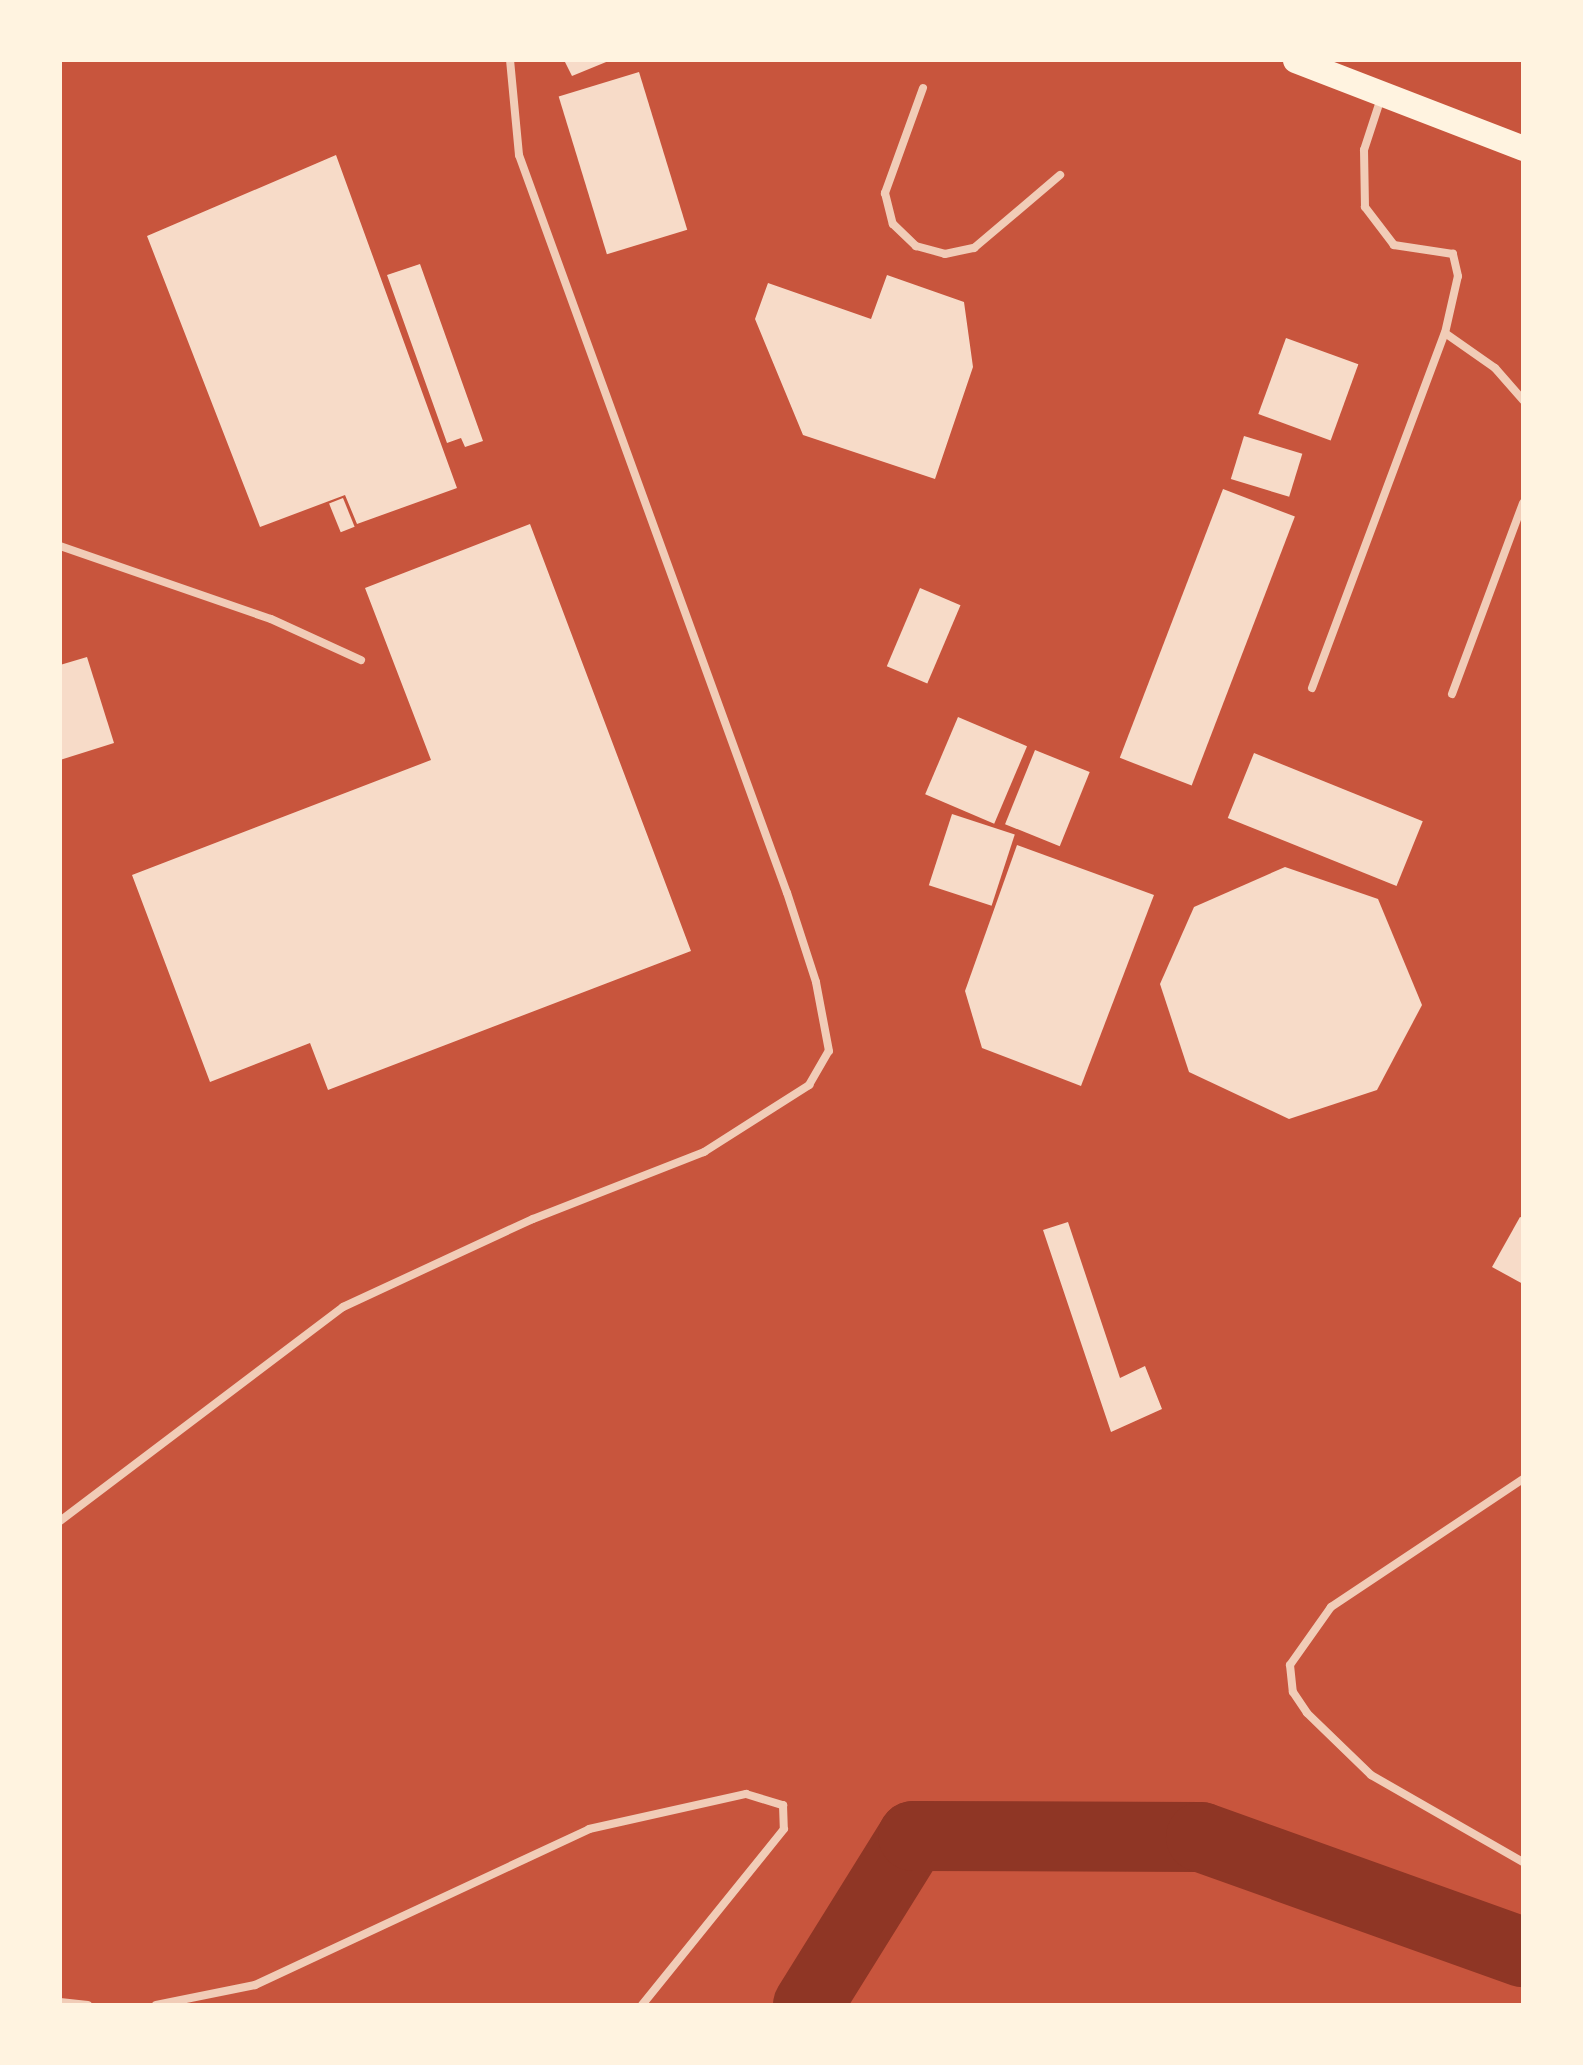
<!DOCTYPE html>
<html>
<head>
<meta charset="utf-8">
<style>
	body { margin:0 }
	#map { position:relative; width:1583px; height:2065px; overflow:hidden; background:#c8553d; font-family:"Alegreya Sans",sans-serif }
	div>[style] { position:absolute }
	.river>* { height:70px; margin:-35px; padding:0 35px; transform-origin:35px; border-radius:35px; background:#8f3625 }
	.building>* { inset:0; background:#f7dbc8; transform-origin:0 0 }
	.service>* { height:8px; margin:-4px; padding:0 4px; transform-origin:4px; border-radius:4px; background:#f1ccb7 }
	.primary>* { height:25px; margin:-12.5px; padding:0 12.5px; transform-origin:12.5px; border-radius:12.5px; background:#fff3e0 }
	span { translate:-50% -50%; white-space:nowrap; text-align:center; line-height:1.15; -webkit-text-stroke:10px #fff3e0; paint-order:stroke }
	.frame { position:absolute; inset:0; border:62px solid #fff3e0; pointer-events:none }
</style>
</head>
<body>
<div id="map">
	<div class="river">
		<div style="left:808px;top:2005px;width:199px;rotate:-58.1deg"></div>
		<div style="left:913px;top:1836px;width:288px;rotate:0.2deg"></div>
		<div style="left:1201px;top:1837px;width:342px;rotate:19.7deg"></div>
	</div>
	<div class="building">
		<div style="clip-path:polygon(564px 60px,611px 60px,572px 76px)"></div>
		<div style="left:639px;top:72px;width:165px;height:84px;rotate:73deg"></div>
		<div style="clip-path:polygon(336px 155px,457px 488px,357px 524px,345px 495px,260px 527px,147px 236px)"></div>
		<div style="clip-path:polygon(420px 264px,483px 441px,465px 447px,461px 438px,447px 443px,387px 275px)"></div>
		<div style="clip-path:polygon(887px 275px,964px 302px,973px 367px,935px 479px,803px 435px,755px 319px,768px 283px,871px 319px)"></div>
		<div style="left:1286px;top:338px;width:77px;height:81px;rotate:20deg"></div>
		<div style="left:1244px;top:436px;width:61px;height:45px;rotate:17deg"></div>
		<div style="left:1223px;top:489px;width:77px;height:288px;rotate:21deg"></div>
		<div style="left:343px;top:498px;width:31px;height:15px;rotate:68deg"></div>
		<div style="clip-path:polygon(530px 524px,691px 951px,328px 1090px,310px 1043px,210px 1082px,132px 875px,431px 760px,365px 588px)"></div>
		<div style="left:920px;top:588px;width:44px;height:85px;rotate:23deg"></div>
		<div style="clip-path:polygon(87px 657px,114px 743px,60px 760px,60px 665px)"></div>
		<div style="left:958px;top:717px;width:75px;height:84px;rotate:23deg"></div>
		<div style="left:1035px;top:750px;width:59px;height:80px;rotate:22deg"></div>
		<div style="left:1254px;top:753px;width:182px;height:70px;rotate:22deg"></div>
		<div style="left:952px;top:814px;width:66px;height:75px;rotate:18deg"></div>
		<div style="clip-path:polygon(1017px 845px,1154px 895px,1081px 1086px,982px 1048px,965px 991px)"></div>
		<div style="clip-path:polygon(1285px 867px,1378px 899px,1422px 1005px,1377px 1090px,1289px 1119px,1189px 1072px,1160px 984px,1194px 907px)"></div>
		<div style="clip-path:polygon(1520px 1217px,1523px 1218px,1523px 1284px,1492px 1267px)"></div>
		<div style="clip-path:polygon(1068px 1222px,1120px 1378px,1145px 1366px,1162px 1409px,1111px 1432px,1043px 1230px)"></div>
	</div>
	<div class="service">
		<div style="left:923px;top:88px;width:112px;rotate:109.9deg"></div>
		<div style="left:885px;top:193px;width:32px;rotate:76deg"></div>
		<div style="left:893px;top:224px;width:32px;rotate:44deg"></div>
		<div style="left:916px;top:246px;width:30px;rotate:15deg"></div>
		<div style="left:945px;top:254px;width:30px;rotate:-12deg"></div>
		<div style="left:974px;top:248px;width:113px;rotate:-40.3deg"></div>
		<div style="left:1445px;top:333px;width:61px;rotate:35deg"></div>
		<div style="left:1495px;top:368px;width:43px;rotate:48.8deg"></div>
		<div style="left:60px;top:546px;width:223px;rotate:19.1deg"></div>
		<div style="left:271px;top:619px;width:99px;rotate:24.5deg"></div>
		<div style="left:1312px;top:688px;width:379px;rotate:-69.5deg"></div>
		<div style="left:1445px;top:333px;width:58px;rotate:-77.2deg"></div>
		<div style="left:1458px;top:276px;width:23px;rotate:-103deg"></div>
		<div style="left:1453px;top:254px;width:60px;rotate:-171.3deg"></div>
		<div style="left:1394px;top:245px;width:48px;rotate:-127.3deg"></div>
		<div style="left:1365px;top:207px;width:57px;rotate:-91deg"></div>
		<div style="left:1364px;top:150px;width:55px;rotate:-71.9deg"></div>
		<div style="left:1452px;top:694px;width:204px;rotate:-69.6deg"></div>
		<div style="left:1523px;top:1479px;width:231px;rotate:146.3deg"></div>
		<div style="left:1331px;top:1607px;width:71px;rotate:125.3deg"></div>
		<div style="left:1290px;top:1665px;width:27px;rotate:84deg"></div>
		<div style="left:1293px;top:1692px;width:25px;rotate:56deg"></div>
		<div style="left:1307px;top:1713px;width:89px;rotate:44.1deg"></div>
		<div style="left:1371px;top:1775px;width:175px;rotate:29.8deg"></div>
		<div style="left:60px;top:1521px;width:355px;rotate:-37.1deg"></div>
		<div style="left:343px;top:1307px;width:209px;rotate:-24.9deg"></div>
		<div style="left:533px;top:1219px;width:184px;rotate:-21.4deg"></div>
		<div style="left:704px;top:1152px;width:125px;rotate:-32.5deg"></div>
		<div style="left:809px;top:1085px;width:39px;rotate:-60deg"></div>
		<div style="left:829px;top:1051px;width:70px;rotate:-100.7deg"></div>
		<div style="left:816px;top:982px;width:94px;rotate:-108deg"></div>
		<div style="left:787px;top:893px;width:785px;rotate:-109.96deg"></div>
		<div style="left:519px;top:155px;width:95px;rotate:-95.4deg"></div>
		<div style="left:60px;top:2002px;width:28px;rotate:6deg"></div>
		<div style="left:156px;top:2005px;width:101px;rotate:-11.4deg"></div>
		<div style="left:255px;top:1985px;width:369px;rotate:-25deg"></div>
		<div style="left:589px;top:1829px;width:161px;rotate:-12.6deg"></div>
		<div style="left:746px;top:1794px;width:39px;rotate:17deg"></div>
		<div style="left:783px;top:1805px;width:24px;rotate:88deg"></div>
		<div style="left:784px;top:1829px;width:226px;rotate:128.9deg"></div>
	</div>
	<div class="primary">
		<div style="left:1295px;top:60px;width:244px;rotate:21.1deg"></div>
	</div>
	<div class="frame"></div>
</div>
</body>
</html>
